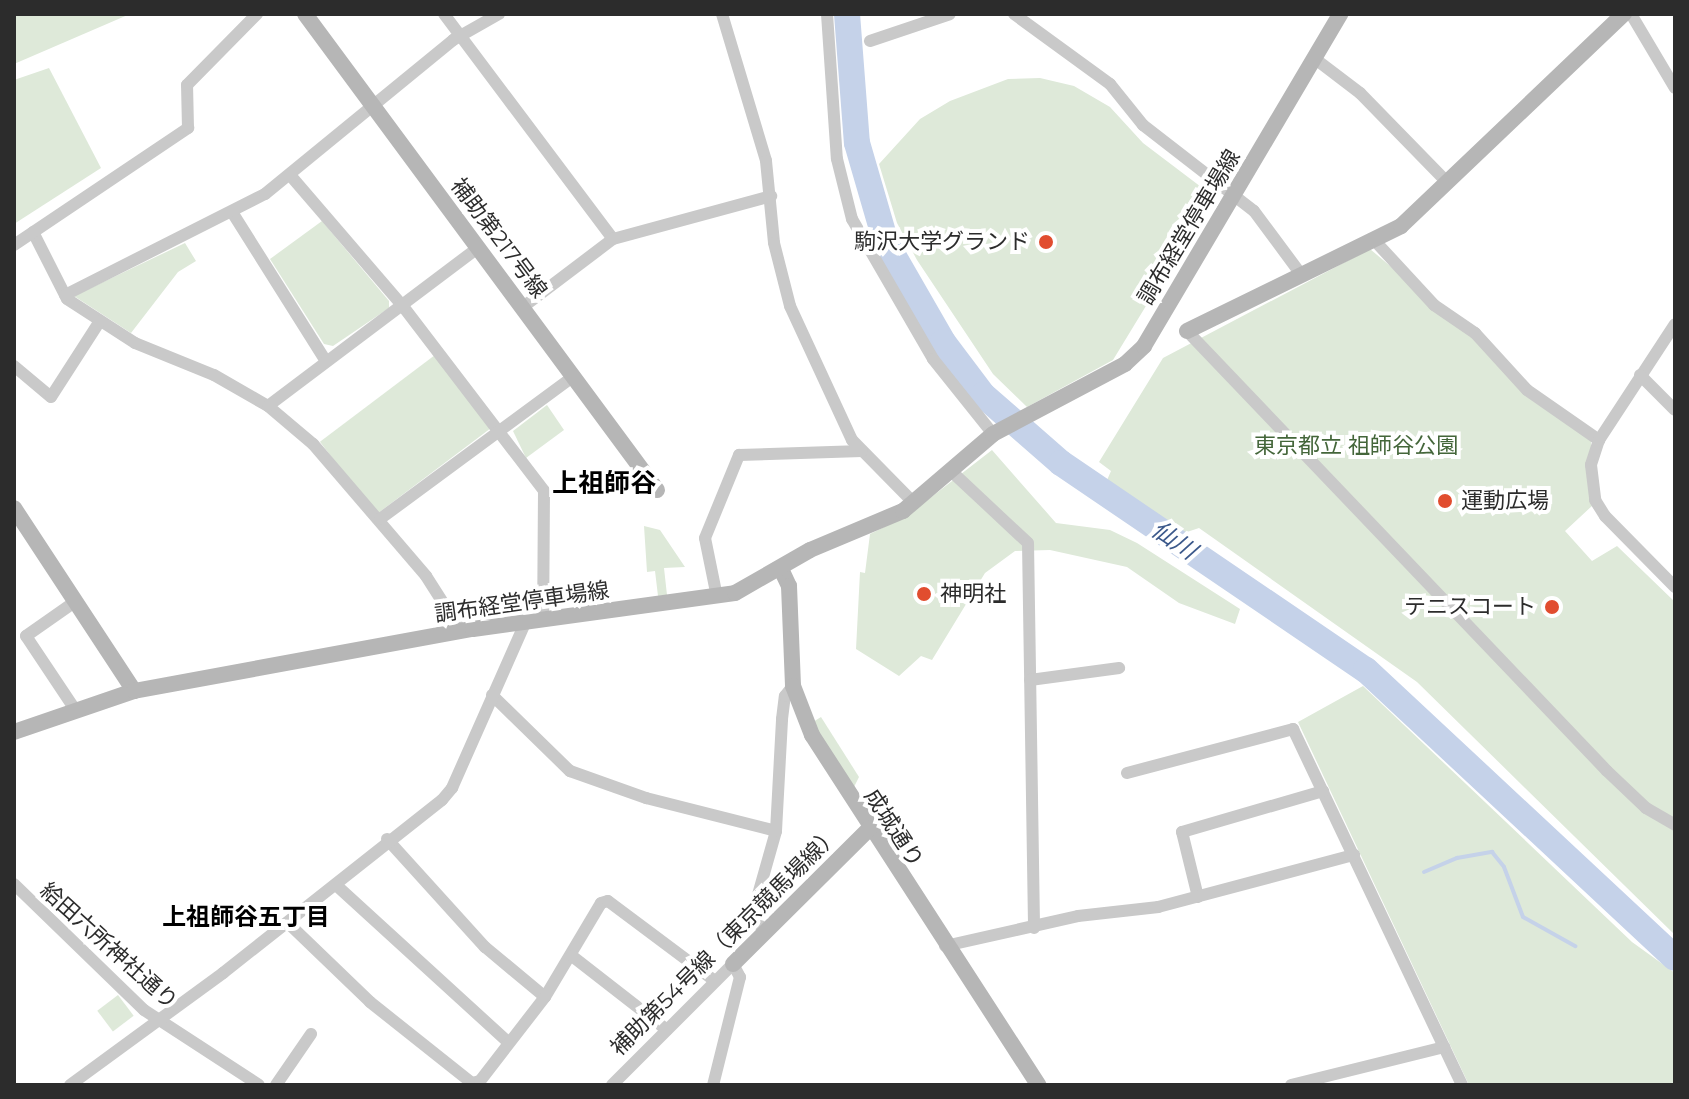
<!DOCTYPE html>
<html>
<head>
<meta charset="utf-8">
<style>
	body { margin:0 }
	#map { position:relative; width:1689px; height:1099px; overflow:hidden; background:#fff; font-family:Montserrat,"Noto Sans JP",sans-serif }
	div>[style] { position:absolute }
	.green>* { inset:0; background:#dee9d9; transform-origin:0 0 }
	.stream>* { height:4px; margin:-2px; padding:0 2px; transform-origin:2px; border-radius:2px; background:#c5d2e9 }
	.river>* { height:26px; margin:-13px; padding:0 13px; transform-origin:13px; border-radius:13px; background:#c5d2e9 }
	.street>* { height:12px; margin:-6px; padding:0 6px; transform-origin:6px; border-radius:6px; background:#c9c9c9 }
	.secondary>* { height:16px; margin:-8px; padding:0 8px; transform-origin:8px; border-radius:8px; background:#b6b6b6 }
	.dots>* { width:22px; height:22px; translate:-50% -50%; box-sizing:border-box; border:4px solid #fff; border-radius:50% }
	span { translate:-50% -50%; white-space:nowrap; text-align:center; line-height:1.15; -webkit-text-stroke:8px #fff; paint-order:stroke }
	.street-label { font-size:22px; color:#2c2c2c }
	.poi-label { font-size:22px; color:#2c2c2c }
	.right { translate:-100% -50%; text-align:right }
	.left { translate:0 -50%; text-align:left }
	.park-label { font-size:22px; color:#44663a }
	.water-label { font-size:24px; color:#3c598b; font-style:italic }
	.neighbourhood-label { font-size:24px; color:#000; font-weight:700 }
	.quarter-label { font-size:26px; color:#000; font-weight:700 }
	.frame { position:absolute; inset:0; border:16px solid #2c2c2c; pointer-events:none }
</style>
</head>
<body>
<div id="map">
	<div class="green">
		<div style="clip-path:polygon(14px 14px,130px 14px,14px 64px)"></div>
		<div style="clip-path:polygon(49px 68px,101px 168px,14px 224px,14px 80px)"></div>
		<div style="clip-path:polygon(1040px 78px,1074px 86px,1110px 107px,1143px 143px,1213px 196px,1113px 360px,1027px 407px,993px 374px,917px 260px,897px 223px,879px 164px,920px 119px,950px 101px,1008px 79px)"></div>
		<div style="clip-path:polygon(322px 221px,389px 301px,389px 308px,333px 346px,324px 344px,270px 259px)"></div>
		<div style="clip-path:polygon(185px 243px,196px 261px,178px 272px,131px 333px,74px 296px)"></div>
		<div style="clip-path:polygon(1370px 249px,1467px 331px,1533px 401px,1591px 439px,1593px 505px,1565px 531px,1592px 561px,1617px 546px,1675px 602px,1675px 935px,1417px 682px,1199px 528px,1184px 533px,1104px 487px,1111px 471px,1099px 462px,1163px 358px)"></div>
		<div style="left:435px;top:355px;width:92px;height:144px;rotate:53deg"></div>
		<div style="clip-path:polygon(547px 405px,564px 430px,526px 458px,513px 431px)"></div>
		<div style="clip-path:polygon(992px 450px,1056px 523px,1110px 530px,1137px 543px,1240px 609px,1235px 624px,1179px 603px,1127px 567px,1050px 550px,1015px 551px,985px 573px,932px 660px,921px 656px,899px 676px,856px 649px,860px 572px,865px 573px,870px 534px,907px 516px)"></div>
		<div style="clip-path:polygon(644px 526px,660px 530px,685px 567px,664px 568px,667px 595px,658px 596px,655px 571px,647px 572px)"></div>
		<div style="clip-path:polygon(1363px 686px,1632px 942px,1675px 973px,1675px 1085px,1469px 1085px,1298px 722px)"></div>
		<div style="clip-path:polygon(821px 717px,859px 777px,853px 789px,813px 722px)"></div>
		<div style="left:118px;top:995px;width:26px;height:26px;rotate:53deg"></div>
	</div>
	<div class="stream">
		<div style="left:1424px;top:872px;width:36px;rotate:-23deg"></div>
		<div style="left:1457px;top:858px;width:36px;rotate:-10deg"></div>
		<div style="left:1492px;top:852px;width:19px;rotate:51deg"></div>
		<div style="left:1504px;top:867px;width:53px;rotate:69.2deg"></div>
		<div style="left:1523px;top:917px;width:60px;rotate:29.1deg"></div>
	</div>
	<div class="river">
		<div style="left:847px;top:14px;width:129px;rotate:85.6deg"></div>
		<div style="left:857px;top:143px;width:104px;rotate:73.8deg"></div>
		<div style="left:886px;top:243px;width:114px;rotate:60.1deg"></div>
		<div style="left:943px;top:342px;width:66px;rotate:53deg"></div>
		<div style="left:983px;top:395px;width:103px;rotate:41.1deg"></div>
		<div style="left:1061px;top:463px;width:369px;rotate:34.2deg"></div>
		<div style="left:1366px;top:670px;width:422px;rotate:43deg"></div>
	</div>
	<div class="street">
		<div style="left:444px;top:14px;width:281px;rotate:53.1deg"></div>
		<div style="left:722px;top:14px;width:153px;rotate:73.3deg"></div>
		<div style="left:766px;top:161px;width:82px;rotate:84.4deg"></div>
		<div style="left:774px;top:243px;width:65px;rotate:75.7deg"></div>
		<div style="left:790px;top:306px;width:148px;rotate:65.2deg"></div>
		<div style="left:852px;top:440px;width:88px;rotate:45.5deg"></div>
		<div style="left:827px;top:14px;width:145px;rotate:86.1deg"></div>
		<div style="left:837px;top:159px;width:62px;rotate:76deg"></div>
		<div style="left:852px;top:219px;width:162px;rotate:59.9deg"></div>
		<div style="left:933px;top:359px;width:96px;rotate:51.3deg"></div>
		<div style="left:1014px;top:14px;width:119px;rotate:36.1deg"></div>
		<div style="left:1110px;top:84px;width:53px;rotate:51.2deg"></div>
		<div style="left:1143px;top:125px;width:140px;rotate:37.8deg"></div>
		<div style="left:1254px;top:211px;width:77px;rotate:53.4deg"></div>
		<div style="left:1631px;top:14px;width:86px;rotate:59.3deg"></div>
		<div style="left:870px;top:41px;width:84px;rotate:-18.6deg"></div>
		<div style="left:1314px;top:58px;width:58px;rotate:37.3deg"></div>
		<div style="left:1360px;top:93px;width:124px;rotate:45.7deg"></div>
		<div style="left:290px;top:175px;width:172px;rotate:49.3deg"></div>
		<div style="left:402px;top:305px;width:234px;rotate:52.6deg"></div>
		<div style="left:544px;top:491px;width:128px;rotate:90.4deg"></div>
		<div style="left:232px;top:212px;width:176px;rotate:57.8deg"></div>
		<div style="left:33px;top:232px;width:75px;rotate:63.1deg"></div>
		<div style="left:67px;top:299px;width:81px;rotate:32.9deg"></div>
		<div style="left:135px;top:343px;width:85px;rotate:22.1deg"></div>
		<div style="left:214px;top:375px;width:62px;rotate:29.9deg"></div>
		<div style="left:268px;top:406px;width:59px;rotate:40.2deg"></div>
		<div style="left:313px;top:444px;width:174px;rotate:49.4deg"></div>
		<div style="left:426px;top:576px;width:65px;rotate:57.5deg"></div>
		<div style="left:1375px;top:241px;width:87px;rotate:47.3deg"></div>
		<div style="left:1434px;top:305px;width:50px;rotate:34.3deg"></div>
		<div style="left:1475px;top:333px;width:77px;rotate:47.6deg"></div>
		<div style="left:1527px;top:390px;width:88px;rotate:34.8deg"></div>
		<div style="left:14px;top:245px;width:210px;rotate:-33.9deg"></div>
		<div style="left:188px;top:128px;width:43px;rotate:-91.3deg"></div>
		<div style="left:187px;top:85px;width:100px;rotate:-45.4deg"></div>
		<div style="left:65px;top:295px;width:224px;rotate:-26.8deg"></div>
		<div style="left:265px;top:194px;width:243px;rotate:-39.3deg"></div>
		<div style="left:453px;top:40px;width:53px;rotate:-29.5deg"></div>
		<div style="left:523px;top:307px;width:113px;rotate:-37.1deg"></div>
		<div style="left:613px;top:239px;width:164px;rotate:-15.2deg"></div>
		<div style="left:1675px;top:324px;width:139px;rotate:123.2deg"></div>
		<div style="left:1599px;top:440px;width:26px;rotate:108deg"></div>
		<div style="left:1591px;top:465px;width:35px;rotate:83deg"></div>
		<div style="left:1595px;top:500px;width:19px;rotate:58deg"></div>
		<div style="left:1605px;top:516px;width:100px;rotate:45.4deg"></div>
		<div style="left:1187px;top:331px;width:608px;rotate:46.33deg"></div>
		<div style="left:1607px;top:771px;width:54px;rotate:43.5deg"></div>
		<div style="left:1646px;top:808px;width:34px;rotate:30deg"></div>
		<div style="left:14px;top:366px;width:48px;rotate:40deg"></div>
		<div style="left:51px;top:397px;width:90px;rotate:-57.2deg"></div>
		<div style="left:1640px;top:375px;width:49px;rotate:45deg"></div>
		<div style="left:268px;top:406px;width:263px;rotate:-37deg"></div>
		<div style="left:951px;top:471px;width:105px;rotate:43.1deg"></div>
		<div style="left:1028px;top:543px;width:385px;rotate:89.1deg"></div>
		<div style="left:380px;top:519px;width:241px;rotate:-36.4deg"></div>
		<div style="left:717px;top:597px;width:60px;rotate:-101.5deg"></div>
		<div style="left:705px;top:538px;width:90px;rotate:-67.7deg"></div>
		<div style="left:739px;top:455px;width:123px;rotate:-1.9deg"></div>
		<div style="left:76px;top:601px;width:61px;rotate:145deg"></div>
		<div style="left:26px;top:636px;width:90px;rotate:56.3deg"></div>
		<div style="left:1030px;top:680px;width:90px;rotate:-7.7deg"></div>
		<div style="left:492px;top:695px;width:109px;rotate:44.3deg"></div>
		<div style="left:570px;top:771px;width:81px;rotate:19.6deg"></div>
		<div style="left:646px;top:798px;width:134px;rotate:14.2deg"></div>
		<div style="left:1127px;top:773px;width:172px;rotate:-14.8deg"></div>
		<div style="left:1293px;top:729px;width:394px;rotate:64.6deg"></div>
		<div style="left:387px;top:839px;width:146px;rotate:47.8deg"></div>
		<div style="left:485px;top:947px;width:78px;rotate:39.8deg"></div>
		<div style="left:14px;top:884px;width:181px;rotate:44.1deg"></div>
		<div style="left:144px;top:1010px;width:137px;rotate:33.1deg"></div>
		<div style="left:336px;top:885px;width:234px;rotate:42.4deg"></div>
		<div style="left:1198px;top:897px;width:67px;rotate:-103.8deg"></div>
		<div style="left:1182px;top:832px;width:147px;rotate:-16.2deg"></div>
		<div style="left:288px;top:923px;width:114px;rotate:43.9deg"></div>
		<div style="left:370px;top:1002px;width:130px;rotate:38.5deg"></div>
		<div style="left:472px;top:1083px;width:8px;rotate:-14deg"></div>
		<div style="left:480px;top:1081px;width:106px;rotate:-52.3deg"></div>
		<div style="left:545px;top:997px;width:109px;rotate:-59.2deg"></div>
		<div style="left:601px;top:903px;width:7px;rotate:-16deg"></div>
		<div style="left:608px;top:901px;width:134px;rotate:36.8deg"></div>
		<div style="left:763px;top:929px;width:17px;rotate:-130deg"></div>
		<div style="left:752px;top:916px;width:88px;rotate:-74.2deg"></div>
		<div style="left:776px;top:831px;width:112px;rotate:-86.9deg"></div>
		<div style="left:782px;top:719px;width:23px;rotate:-83deg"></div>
		<div style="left:785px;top:696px;width:13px;rotate:-51deg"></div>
		<div style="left:945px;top:946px;width:136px;rotate:-12.7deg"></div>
		<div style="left:1078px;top:916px;width:81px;rotate:-6.4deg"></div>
		<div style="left:1158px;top:907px;width:203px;rotate:-14.9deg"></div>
		<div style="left:572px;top:956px;width:120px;rotate:37.9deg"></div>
		<div style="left:70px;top:1085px;width:190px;rotate:-36.2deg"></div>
		<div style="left:223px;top:973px;width:279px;rotate:-38.3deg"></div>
		<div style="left:442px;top:800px;width:16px;rotate:-50deg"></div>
		<div style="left:452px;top:788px;width:183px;rotate:-66.1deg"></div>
		<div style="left:276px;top:1085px;width:62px;rotate:-55.5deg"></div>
		<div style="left:612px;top:1085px;width:171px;rotate:-45deg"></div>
		<div style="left:733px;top:964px;width:15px;rotate:62deg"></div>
		<div style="left:740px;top:977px;width:111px;rotate:104deg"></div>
		<div style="left:1291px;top:1085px;width:158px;rotate:-13.9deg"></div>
	</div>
	<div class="secondary">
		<div style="left:305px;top:14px;width:592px;rotate:53.52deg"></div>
		<div style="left:1187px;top:331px;width:238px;rotate:-26.1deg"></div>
		<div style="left:1401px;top:226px;width:308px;rotate:-43.6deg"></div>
		<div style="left:14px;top:508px;width:219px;rotate:56.7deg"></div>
		<div style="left:781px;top:569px;width:19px;rotate:65deg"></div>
		<div style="left:789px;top:586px;width:100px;rotate:87.7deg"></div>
		<div style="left:793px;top:686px;width:53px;rotate:68.8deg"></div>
		<div style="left:812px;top:735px;width:417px;rotate:57.1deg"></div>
		<div style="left:14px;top:732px;width:127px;rotate:-18.9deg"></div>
		<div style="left:134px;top:691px;width:345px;rotate:-10.4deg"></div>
		<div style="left:473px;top:629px;width:264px;rotate:-7.8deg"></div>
		<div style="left:735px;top:593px;width:86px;rotate:-29.8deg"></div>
		<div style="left:810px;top:550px;width:101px;rotate:-22.8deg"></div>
		<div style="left:903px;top:511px;width:118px;rotate:-40.5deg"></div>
		<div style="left:993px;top:434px;width:149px;rotate:-27.9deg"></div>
		<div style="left:1125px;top:364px;width:26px;rotate:-43deg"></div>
		<div style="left:1144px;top:346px;width:386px;rotate:-59.4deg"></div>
		<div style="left:733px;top:964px;width:192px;rotate:-44.8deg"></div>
	</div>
	<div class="dots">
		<div style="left:1046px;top:242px;background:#e14d2f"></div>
		<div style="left:1445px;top:501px;background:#e14d2f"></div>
		<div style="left:924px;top:594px;background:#e14d2f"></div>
		<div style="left:1552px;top:607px;background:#e14d2f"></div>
	</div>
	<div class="street-label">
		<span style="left:1189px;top:227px;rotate:-59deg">調布経堂停車場線</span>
		<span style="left:499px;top:238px;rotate:53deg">補助第217号線</span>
		<span style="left:522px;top:602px;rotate:-8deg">調布経堂停車場線</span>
		<span style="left:894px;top:828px;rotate:57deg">成城通り</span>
		<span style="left:725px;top:941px;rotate:-45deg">補助第54号線（東京競馬場線）</span>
		<span style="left:109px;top:946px;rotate:42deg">給田六所神社通り</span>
	</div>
	<div class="poi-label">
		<span class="right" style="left:1030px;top:242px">駒沢大学グランド</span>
		<span class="left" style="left:1461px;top:501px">運動広場</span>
		<span class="left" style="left:940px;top:594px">神明社</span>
		<span class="right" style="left:1536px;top:607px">テニスコート</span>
	</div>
	<div class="park-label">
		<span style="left:1356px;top:446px">東京都立 祖師谷公園</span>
	</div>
	<div class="water-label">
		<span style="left:1174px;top:540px;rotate:34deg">仙川</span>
	</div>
	<div class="neighbourhood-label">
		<span style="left:246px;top:917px">上祖師谷五丁目</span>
	</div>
	<div class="quarter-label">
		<span style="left:604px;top:484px">上祖師谷</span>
	</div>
	<div class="frame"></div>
</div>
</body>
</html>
